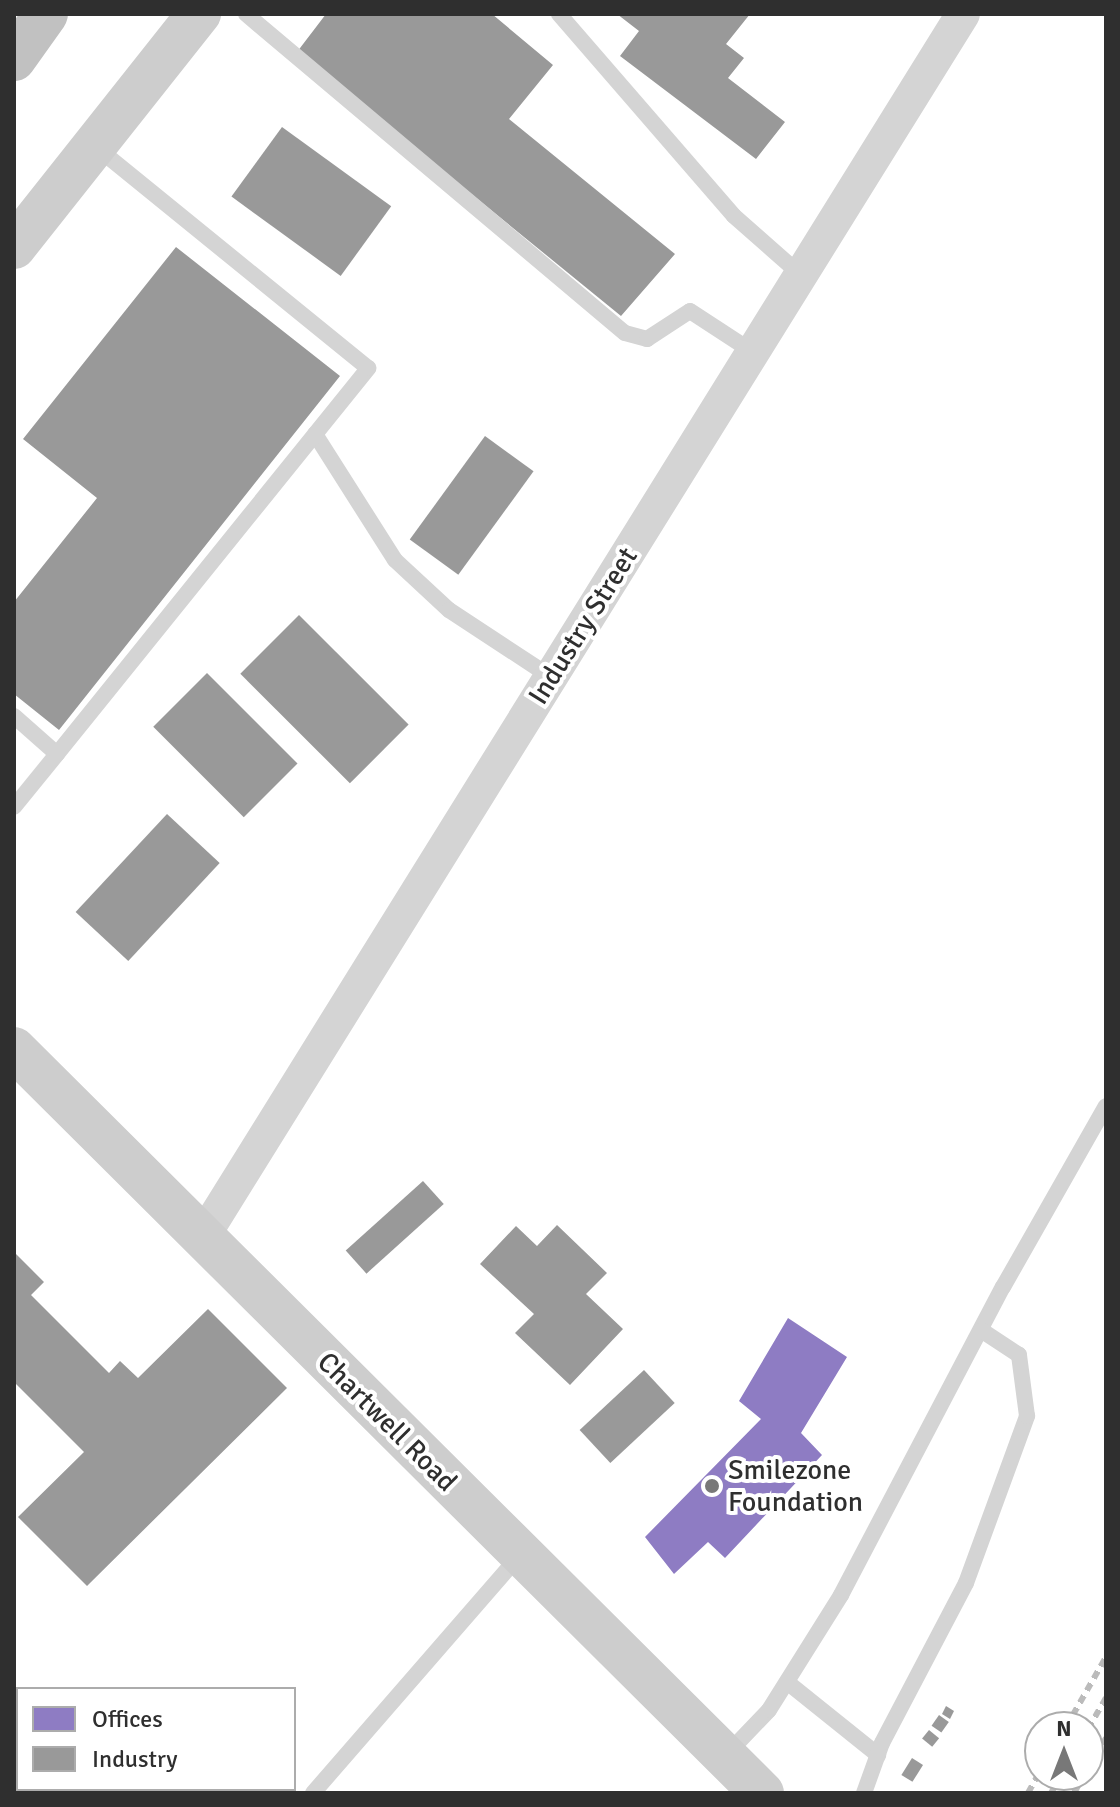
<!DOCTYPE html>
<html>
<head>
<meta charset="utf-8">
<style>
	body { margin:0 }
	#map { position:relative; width:1120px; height:1807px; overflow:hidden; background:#fff; font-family:Signika,sans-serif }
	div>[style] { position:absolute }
	.offices>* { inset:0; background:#8e7cc3 }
	.industry>* { inset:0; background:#999; transform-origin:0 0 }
	.lane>* { height:16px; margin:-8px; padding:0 8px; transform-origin:8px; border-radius:8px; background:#d4d4d4 }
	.street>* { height:34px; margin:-17px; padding:0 17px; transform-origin:17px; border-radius:17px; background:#d4d4d4 }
	.secondary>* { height:44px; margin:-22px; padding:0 22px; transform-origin:22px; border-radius:22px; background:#cdcdcd }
	.highway>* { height:44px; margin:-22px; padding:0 22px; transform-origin:22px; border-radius:22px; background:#c1c1c1 }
	.rail>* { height:6px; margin-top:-3px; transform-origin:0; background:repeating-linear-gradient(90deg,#bbb 0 8px,transparent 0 14px) }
	.dots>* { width:22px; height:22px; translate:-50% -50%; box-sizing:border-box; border:4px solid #fff; border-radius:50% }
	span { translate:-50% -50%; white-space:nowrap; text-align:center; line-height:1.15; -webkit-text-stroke:8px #fff; paint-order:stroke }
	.street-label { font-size:28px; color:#2f2f2f }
	.poi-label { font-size:28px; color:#2f2f2f }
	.left { translate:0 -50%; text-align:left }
	.frame { position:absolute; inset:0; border:16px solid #2f2f2f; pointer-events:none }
	.legend { position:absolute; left:16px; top:1687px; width:280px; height:104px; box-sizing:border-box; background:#fff; border:2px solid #acacac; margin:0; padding:10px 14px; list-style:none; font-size:24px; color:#2f2f2f }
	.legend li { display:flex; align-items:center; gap:16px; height:40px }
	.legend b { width:40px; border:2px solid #acacac }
	.north { position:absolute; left:1024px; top:1711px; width:80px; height:80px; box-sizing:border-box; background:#fff; border:2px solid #acacac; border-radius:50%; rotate:0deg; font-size:22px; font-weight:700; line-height:32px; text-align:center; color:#2f2f2f }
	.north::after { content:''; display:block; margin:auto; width:28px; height:36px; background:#787878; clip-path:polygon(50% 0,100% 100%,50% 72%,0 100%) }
</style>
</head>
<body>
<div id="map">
	<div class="offices">
		<div style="clip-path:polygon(788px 1318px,847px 1357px,801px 1433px,822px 1455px,725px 1558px,708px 1542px,674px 1574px,645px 1537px,761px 1419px,739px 1401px)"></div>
	</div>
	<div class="industry">
		<div style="clip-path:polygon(326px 14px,492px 14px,553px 65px,509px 119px,675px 254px,621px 316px,297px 52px)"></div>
		<div style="clip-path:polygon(617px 14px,750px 14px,726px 44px,744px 58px,728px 78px,785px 122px,756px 159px,620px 56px,639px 31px)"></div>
		<div style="left:282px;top:127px;width:135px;height:86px;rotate:36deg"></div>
		<div style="clip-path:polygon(176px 247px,340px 376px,59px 730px,14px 694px,14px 602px,97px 498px,23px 439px)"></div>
		<div style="left:485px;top:436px;width:60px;height:128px;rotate:36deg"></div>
		<div style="left:299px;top:615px;width:155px;height:83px;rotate:45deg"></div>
		<div style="left:207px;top:673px;width:128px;height:76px;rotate:45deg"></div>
		<div style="left:167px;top:814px;width:72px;height:134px;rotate:43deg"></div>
		<div style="left:423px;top:1181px;width:31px;height:104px;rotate:48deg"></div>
		<div style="clip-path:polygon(557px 1225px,607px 1273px,586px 1294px,623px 1329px,570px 1385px,515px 1333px,534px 1314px,480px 1264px,516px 1226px,537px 1246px)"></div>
		<div style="clip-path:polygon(14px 1252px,44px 1282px,31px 1295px,109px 1373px,120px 1361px,138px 1378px,208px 1309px,287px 1388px,87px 1586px,18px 1517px,84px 1452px,14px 1382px)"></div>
		<div style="left:644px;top:1370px;width:45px;height:88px;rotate:47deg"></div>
		<div style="clip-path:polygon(946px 1706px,954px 1711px,950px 1719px,942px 1714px)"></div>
		<div style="left:939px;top:1715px;width:12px;height:13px;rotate:35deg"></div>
		<div style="left:929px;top:1730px;width:13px;height:11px;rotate:39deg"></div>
		<div style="left:912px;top:1758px;width:13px;height:20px;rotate:32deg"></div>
	</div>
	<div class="lane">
		<div style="left:246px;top:14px;width:495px;rotate:40.1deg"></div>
		<div style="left:625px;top:333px;width:23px;rotate:15deg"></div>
		<div style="left:647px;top:339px;width:51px;rotate:-33.1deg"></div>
		<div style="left:690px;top:311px;width:75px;rotate:33.1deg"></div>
		<div style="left:559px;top:14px;width:267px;rotate:49.1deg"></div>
		<div style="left:734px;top:216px;width:89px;rotate:41.4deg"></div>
		<div style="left:315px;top:434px;width:149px;rotate:57.6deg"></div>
		<div style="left:395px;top:560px;width:74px;rotate:42.8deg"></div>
		<div style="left:449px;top:610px;width:122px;rotate:33.3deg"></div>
		<div style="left:14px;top:716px;width:57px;rotate:41.5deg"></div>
		<div style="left:57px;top:754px;width:68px;rotate:129.1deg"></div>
		<div style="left:57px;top:754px;width:496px;rotate:-51.1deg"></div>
		<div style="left:368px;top:368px;width:350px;rotate:-140.9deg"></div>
		<div style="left:787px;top:1682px;width:117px;rotate:38.7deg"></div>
		<div style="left:726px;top:1755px;width:62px;rotate:-46.3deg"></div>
		<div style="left:769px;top:1710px;width:136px;rotate:-57.9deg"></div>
		<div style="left:841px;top:1595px;width:348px;rotate:-62.3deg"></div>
		<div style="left:1003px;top:1287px;width:208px;rotate:-60.4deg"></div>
		<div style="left:313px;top:1793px;width:315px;rotate:-49deg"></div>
		<div style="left:864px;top:1793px;width:53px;rotate:-70.2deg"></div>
		<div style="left:882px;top:1743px;width:181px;rotate:-62.3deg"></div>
		<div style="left:966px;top:1583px;width:178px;rotate:-69.9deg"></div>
		<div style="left:1027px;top:1416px;width:62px;rotate:-97.5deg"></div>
		<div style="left:1019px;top:1355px;width:45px;rotate:-146.7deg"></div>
	</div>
	<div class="street">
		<div style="left:202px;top:1238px;width:1441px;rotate:-58.13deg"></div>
	</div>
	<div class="secondary">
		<div style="left:14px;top:247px;width:298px;rotate:-51.6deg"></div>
		<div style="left:14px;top:1049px;width:1055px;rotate:44.85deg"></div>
	</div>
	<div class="highway">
		<div style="left:14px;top:59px;width:55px;rotate:-54.6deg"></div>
	</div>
	<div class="rail">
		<div style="left:1066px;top:1727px;width:81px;rotate:-60.3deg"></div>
		<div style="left:1088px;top:1729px;width:36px;rotate:-60deg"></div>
		<div style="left:1088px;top:1768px;width:35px;rotate:-59deg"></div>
		<div style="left:1028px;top:1793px;width:25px;rotate:-61deg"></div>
		<div style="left:1051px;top:1793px;width:21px;rotate:-59deg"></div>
		<div style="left:1074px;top:1793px;width:21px;rotate:-61deg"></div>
	</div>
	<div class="dots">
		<div style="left:712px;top:1486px;background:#787878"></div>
	</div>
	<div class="street-label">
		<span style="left:583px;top:626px;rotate:-58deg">Industry Street</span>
		<span style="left:387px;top:1422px;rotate:45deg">Chartwell Road</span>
	</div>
	<div class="poi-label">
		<span class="left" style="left:728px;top:1486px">Smilezone<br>Foundation</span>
	</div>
	<div class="frame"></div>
	<ul class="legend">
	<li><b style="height:22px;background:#8e7cc3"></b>Offices</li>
	<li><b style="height:22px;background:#999"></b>Industry</li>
	</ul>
	<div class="north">N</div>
</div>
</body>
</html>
